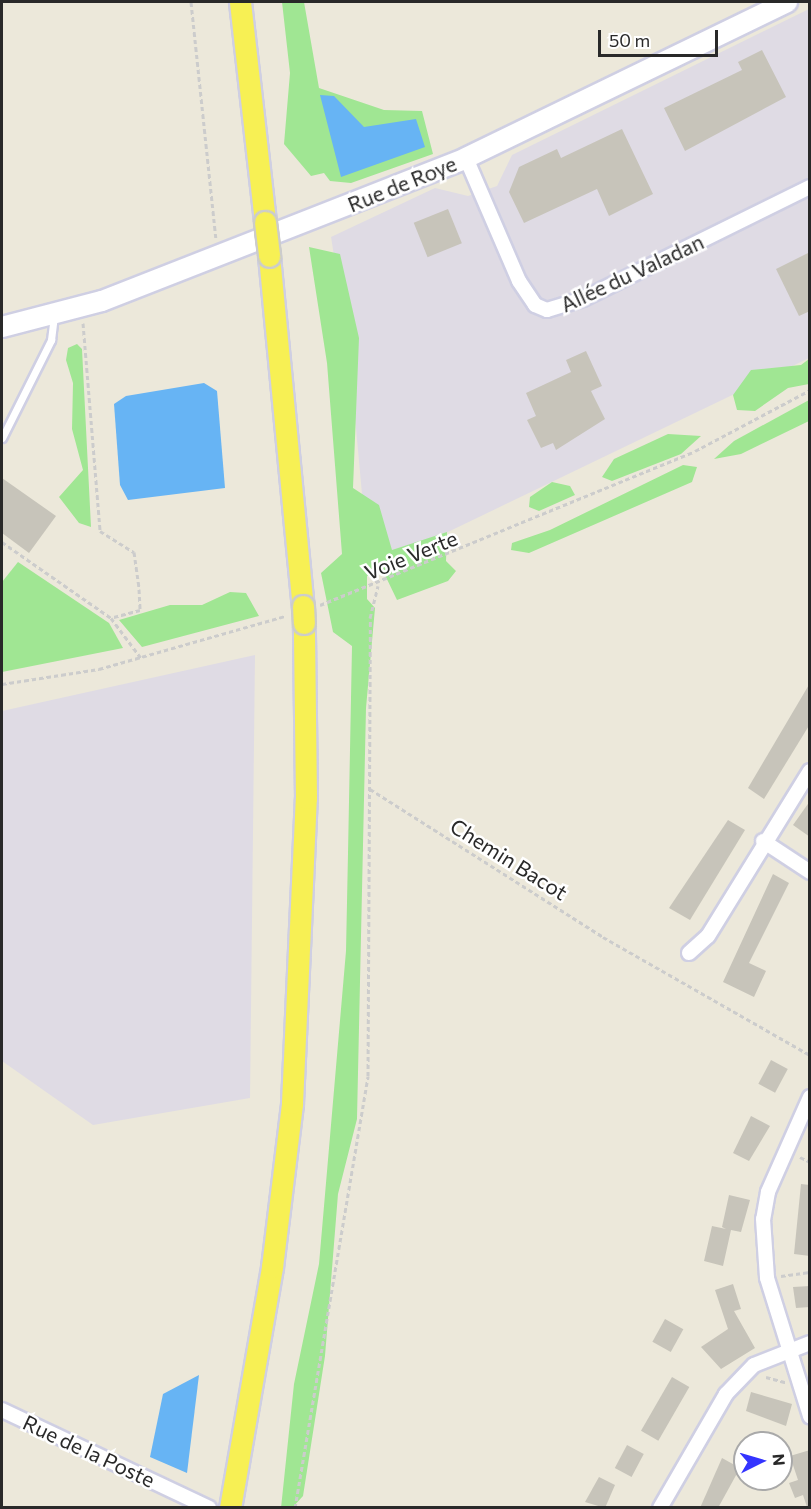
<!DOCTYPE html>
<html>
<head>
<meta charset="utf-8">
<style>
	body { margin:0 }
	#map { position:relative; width:811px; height:1509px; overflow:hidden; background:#ece8da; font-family:Commissioner,sans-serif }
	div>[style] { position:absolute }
	.industrial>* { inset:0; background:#dfdbe4 }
	.green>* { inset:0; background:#a0e693 }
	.water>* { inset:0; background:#67b4f4 }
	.building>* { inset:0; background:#c7c4ba; transform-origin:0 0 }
	.path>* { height:3px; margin-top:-1.5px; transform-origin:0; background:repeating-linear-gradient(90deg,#ccc 0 4.5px,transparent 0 7.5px) }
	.roads { filter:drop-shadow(2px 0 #cfcfe3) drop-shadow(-2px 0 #cfcfe3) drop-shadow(0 2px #cfcfe3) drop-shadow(0 -2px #cfcfe3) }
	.service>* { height:7px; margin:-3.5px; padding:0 3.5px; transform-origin:3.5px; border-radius:3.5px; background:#fff }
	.minor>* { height:14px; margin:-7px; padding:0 7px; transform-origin:7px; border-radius:7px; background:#fff }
	.secondary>* { height:20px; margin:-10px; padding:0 10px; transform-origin:10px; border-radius:10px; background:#fff }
	.primary>* { height:21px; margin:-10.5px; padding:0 10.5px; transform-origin:10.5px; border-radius:10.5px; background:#f7f054 }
	.bridges { filter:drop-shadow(2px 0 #ccc) drop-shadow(-2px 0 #ccc) drop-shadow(0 2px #ccc) drop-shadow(0 -2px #ccc) }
	.primary-bridge>* { height:21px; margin:-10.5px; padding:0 10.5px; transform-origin:10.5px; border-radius:10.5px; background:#f7f054 }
	span { translate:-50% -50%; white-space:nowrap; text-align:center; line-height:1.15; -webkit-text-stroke:5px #fff; paint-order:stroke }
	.street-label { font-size:21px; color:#292929 }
	.frame { position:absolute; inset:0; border:3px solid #292929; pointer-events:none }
	.north { position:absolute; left:733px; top:1431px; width:60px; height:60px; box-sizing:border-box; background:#fff; border:2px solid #a9a9a9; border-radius:50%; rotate:85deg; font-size:16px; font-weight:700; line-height:24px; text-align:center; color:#292929 }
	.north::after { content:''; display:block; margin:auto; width:21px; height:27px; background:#3434ff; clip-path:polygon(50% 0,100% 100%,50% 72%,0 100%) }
	.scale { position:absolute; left:598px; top:30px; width:120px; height:27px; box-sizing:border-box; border:3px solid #292929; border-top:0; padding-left:8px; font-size:18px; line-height:21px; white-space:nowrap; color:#292929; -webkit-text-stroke:4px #fff; paint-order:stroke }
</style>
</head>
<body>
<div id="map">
	<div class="industrial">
		<div style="clip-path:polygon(809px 9px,809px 358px,369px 570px,348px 341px,331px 237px,435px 188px,468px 196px,497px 186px,512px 155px)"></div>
		<div style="clip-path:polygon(255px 655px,250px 1098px,93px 1125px,2px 1061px,2px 711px)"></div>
	</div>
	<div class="green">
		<div style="clip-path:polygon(282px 2px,304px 2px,319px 88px,384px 110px,422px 111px,433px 154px,351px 183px,330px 181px,324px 173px,311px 176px,284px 144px,290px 73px)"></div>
		<div style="clip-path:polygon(309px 247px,340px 254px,359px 338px,353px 488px,379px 505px,392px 550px,447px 532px,446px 561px,456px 571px,448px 581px,397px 600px,384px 573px,367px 576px,367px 599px,375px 608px,366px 708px,357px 1119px,338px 1194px,325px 1356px,303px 1496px,293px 1507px,281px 1508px,294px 1384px,319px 1264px,346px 951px,348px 853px,352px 646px,333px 632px,321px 573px,342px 554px,327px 363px)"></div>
		<div style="clip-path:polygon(77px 344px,82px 349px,91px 527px,79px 523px,59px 497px,83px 470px,72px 429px,73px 383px,66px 360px,68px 348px)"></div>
		<div style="clip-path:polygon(809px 359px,809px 384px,788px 388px,755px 411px,737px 410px,733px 395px,751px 370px,801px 365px)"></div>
		<div style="clip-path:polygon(809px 400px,809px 421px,741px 454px,714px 459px,734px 441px)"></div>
		<div style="clip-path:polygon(668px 434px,701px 436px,681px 454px,612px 481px,602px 477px,614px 459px)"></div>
		<div style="clip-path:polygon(683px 465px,697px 467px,692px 482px,529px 553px,511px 550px,512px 543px,550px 530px)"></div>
		<div style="clip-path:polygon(552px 482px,570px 486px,575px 495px,539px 511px,529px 507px,530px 497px)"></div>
		<div style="clip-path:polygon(18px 562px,109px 623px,123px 648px,2px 672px,2px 582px)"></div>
		<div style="clip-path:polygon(230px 592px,246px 593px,259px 616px,142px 647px,119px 620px,170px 605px,202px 605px)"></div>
	</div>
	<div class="water">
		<div style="clip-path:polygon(320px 95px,334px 96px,364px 127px,416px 119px,425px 147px,341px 177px)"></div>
		<div style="clip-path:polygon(204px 383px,217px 391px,225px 488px,128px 500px,120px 485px,114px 404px,126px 396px)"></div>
		<div style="clip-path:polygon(199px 1375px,187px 1473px,150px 1457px,163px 1394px)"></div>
	</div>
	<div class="building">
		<div style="clip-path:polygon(762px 50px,786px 97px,685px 151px,664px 108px,742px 70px,738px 62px)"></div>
		<div style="clip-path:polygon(622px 129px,653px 194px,609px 216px,597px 189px,524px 223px,509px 192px,519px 167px,557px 149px,561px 158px)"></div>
		<div style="left:448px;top:209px;width:37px;height:37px;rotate:68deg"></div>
		<div style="clip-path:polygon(810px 252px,810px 311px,799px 316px,776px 269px)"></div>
		<div style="clip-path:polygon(586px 351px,602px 386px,591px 391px,605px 419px,556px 450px,553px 443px,541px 448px,527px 420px,536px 416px,526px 393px,571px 372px,566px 360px)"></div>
		<div style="clip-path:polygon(2px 478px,56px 516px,29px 553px,2px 533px)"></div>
		<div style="clip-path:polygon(810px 683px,810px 724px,764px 799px,748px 788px)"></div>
		<div style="clip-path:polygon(810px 801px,810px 837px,793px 825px)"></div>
		<div style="clip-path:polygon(728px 820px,745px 830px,690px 920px,669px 908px)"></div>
		<div style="clip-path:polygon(773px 874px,789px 883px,749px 963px,766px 971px,754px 997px,723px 982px)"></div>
		<div style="left:771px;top:1060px;width:19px;height:27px;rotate:28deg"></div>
		<div style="clip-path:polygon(751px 1116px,770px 1126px,749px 1161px,733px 1153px)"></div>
		<div style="clip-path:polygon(801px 1184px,810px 1185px,810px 1256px,794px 1254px)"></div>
		<div style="clip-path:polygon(729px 1195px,750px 1200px,741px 1232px,731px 1230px,723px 1266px,704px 1261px,712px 1226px,726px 1229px,722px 1227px)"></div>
		<div style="clip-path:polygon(733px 1284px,741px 1309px,734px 1311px,755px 1348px,721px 1369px,701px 1347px,728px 1329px,715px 1290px)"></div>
		<div style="clip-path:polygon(810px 1286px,810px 1307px,796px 1308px,793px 1287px)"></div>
		<div style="left:665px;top:1319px;width:21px;height:26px;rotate:29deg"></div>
		<div style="left:672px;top:1377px;width:20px;height:62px;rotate:30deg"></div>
		<div style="clip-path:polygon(751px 1392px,792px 1404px,786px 1426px,746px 1411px)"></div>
		<div style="left:627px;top:1445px;width:19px;height:26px;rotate:28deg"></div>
		<div style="clip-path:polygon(810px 1450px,810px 1507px,807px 1507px,803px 1495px,795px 1498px,789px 1483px,798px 1480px,790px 1456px)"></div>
		<div style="clip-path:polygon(722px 1458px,740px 1468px,718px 1508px,700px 1508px)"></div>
		<div style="clip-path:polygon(599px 1477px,615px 1485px,605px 1508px,585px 1502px)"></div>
	</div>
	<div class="path">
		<div style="left:191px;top:2px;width:237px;rotate:84deg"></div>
		<div style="left:83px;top:323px;width:209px;rotate:85.3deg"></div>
		<div style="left:100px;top:531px;width:40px;rotate:32deg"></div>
		<div style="left:134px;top:552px;width:37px;rotate:82deg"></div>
		<div style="left:139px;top:589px;width:21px;rotate:87deg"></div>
		<div style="left:140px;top:610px;width:30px;rotate:165deg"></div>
		<div style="left:2px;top:542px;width:133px;rotate:34.9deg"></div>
		<div style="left:111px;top:618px;width:50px;rotate:53.1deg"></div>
		<div style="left:320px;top:605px;width:405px;rotate:-22.3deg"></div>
		<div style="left:695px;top:451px;width:130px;rotate:-27.9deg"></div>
		<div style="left:2px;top:684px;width:98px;rotate:-8.8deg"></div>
		<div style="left:99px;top:669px;width:193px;rotate:-15.9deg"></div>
		<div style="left:370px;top:789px;width:276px;rotate:32.4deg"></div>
		<div style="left:603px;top:937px;width:238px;rotate:29.7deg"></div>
		<div style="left:800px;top:1157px;width:11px;rotate:27deg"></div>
		<div style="left:781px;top:1276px;width:29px;rotate:-8deg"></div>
		<div style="left:766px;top:1377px;width:20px;rotate:15deg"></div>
		<div style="left:295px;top:1508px;width:438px;rotate:-80.4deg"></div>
		<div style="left:368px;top:1076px;width:458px;rotate:-89.7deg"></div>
		<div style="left:370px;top:618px;width:33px;rotate:-76deg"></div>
	</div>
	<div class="roads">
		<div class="service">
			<div style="left:2px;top:438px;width:110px;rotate:-63.4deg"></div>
			<div style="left:51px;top:340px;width:24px;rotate:-83deg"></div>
		</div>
		<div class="minor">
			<div style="left:466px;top:158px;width:134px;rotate:66.7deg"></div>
			<div style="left:519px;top:281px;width:29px;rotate:56deg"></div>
			<div style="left:535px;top:305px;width:13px;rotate:23deg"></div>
			<div style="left:547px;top:310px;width:38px;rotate:-17deg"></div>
			<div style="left:583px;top:299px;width:253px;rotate:-26.3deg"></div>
			<div style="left:763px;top:841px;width:56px;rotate:33.4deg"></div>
			<div style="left:689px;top:953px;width:25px;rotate:-42deg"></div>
			<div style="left:708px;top:936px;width:194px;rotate:-58.3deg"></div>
			<div style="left:810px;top:1097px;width:104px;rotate:113.9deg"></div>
			<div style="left:768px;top:1192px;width:27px;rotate:100deg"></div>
			<div style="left:763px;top:1219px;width:59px;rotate:86.1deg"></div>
			<div style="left:767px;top:1278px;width:145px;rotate:72.7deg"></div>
			<div style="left:2px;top:1410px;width:229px;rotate:25.3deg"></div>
			<div style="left:660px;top:1508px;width:132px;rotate:-59.9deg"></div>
			<div style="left:726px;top:1394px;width:40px;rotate:-46deg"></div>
			<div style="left:754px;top:1365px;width:60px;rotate:-21.4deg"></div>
		</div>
		<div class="secondary">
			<div style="left:2px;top:327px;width:103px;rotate:-14.6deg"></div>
			<div style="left:102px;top:301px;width:391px;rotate:-21.4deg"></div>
			<div style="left:466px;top:158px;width:357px;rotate:-25.9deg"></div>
		</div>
		<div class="primary">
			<div style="left:240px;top:2px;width:221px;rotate:83.5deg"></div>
			<div style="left:269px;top:256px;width:352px;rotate:84.5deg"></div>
			<div style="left:230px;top:1508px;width:245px;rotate:-80.1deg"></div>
			<div style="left:272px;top:1267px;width:165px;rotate:-83deg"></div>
			<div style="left:292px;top:1103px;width:305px;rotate:-87.4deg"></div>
			<div style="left:306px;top:798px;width:175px;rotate:-90.7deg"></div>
		</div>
	</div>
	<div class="bridges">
		<div class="primary-bridge">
			<div style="left:265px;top:222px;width:34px;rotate:83deg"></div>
			<div style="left:303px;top:606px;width:17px;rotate:87deg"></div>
		</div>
	</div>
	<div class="street-label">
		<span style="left:402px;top:184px;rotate:-22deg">Rue de Roye</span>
		<span style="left:632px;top:273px;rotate:-25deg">Allée du Valadan</span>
		<span style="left:411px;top:555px;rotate:-22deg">Voie Verte</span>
		<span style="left:509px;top:859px;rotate:32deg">Chemin Bacot</span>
		<span style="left:89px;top:1451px;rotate:25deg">Rue de la Poste</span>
	</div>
	<div class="frame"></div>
	<div class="north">N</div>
	<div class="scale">50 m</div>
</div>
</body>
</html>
